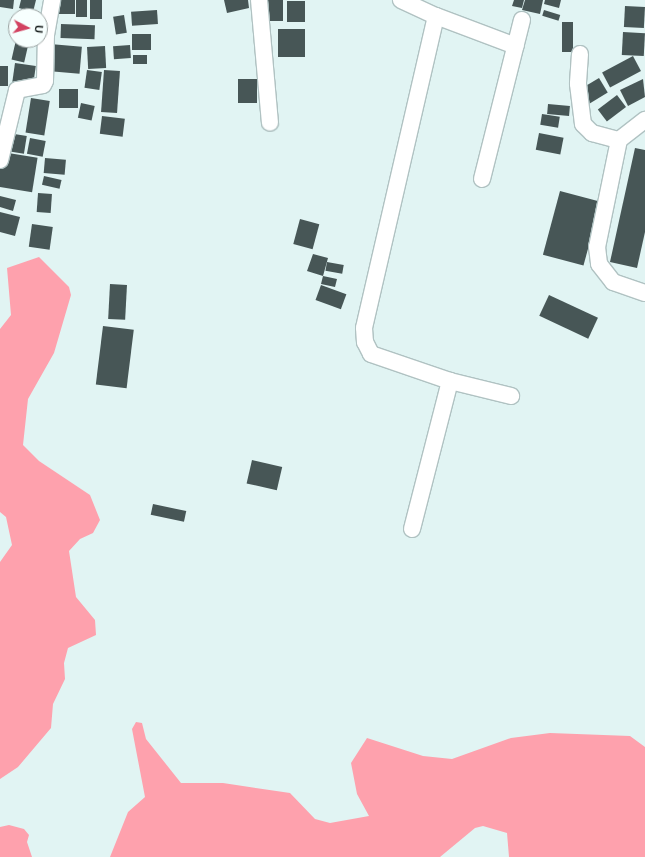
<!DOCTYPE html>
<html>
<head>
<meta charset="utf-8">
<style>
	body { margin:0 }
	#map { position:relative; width:645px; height:857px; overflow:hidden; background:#e1f4f3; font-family:Arial,sans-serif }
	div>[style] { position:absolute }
	.green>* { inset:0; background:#fea1ad }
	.building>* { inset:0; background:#475656; transform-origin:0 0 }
	.roads { filter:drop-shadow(1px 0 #b0c2c2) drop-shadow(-1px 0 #b0c2c2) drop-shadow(0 1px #b0c2c2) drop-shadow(0 -1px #b0c2c2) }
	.street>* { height:16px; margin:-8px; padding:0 8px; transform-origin:8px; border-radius:8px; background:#fff }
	span { translate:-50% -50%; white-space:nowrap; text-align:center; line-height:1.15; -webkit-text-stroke:4px #f7fffe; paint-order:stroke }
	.north { position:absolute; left:8px; top:8px; width:40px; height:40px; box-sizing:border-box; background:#f7fffe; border:1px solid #9ca4a3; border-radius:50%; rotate:96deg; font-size:11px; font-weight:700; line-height:16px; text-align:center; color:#141b1a }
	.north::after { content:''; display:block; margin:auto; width:14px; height:18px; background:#d24261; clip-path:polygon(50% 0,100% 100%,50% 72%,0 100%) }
</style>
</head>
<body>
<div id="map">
	<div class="green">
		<div style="clip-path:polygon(39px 257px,69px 287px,71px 295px,54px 353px,28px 399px,23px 445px,39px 461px,90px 495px,100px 520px,93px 533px,80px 539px,69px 551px,76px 597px,95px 620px,96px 635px,68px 648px,64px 663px,65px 679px,53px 704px,51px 728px,18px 767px,0 779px,0 562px,12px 545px,6px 517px,0 512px,0 329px,11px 315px,7px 268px)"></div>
		<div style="clip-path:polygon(136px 722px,142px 723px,146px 739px,181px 783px,223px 783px,290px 793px,315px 819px,330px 823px,369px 816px,357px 794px,351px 763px,367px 738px,423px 756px,452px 759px,511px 738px,550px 733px,630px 736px,645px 747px,645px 857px,509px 857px,507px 833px,483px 826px,475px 828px,440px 857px,110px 857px,128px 812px,145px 797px,132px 729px)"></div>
		<div style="clip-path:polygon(9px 825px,24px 829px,29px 835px,27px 842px,32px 857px,0 857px,0 827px)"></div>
	</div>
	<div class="building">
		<div style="clip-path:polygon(0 0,14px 0,13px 9px,0 7px)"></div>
		<div style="clip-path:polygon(21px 0,36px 0,33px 12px,19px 8px)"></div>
		<div style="left:54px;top:0;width:21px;height:14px"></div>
		<div style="left:76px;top:0;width:11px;height:17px"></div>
		<div style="left:90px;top:0;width:12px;height:19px"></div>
		<div style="clip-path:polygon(224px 0,248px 0,249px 8px,227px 13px)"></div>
		<div style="left:267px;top:0;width:16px;height:21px"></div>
		<div style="clip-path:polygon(514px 0,524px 0,522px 8px,512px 6px)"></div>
		<div style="clip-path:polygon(525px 0,543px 0,540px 14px,522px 10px)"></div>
		<div style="clip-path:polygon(545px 0,561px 0,559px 8px,544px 4px)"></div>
		<div style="left:287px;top:1px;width:18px;height:21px"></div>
		<div style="left:625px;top:6px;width:20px;height:21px;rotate:3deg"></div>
		<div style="left:157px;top:10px;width:14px;height:26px;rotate:86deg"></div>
		<div style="left:544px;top:10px;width:17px;height:6px;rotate:17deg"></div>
		<div style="left:124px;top:15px;width:18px;height:11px;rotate:81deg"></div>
		<div style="left:562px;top:22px;width:11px;height:30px"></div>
		<div style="left:61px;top:24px;width:34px;height:14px;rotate:2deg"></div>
		<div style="left:278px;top:29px;width:27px;height:28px"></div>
		<div style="left:623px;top:32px;width:22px;height:23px;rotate:3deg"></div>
		<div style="left:132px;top:34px;width:19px;height:16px"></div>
		<div style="left:16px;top:40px;width:13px;height:20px;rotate:13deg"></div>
		<div style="left:50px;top:44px;width:32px;height:27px;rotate:5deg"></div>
		<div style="left:130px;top:45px;width:13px;height:17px;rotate:86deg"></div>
		<div style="left:105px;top:46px;width:22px;height:18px;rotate:87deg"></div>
		<div style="left:133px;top:55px;width:14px;height:9px"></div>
		<div style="left:633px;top:56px;width:17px;height:35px;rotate:62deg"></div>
		<div style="left:15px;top:63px;width:21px;height:19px;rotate:8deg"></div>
		<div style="left:0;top:66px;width:8px;height:20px"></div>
		<div style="left:87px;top:70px;width:15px;height:18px;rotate:8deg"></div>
		<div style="left:104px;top:70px;width:16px;height:42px;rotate:4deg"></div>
		<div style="left:599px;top:78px;width:17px;height:23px;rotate:59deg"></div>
		<div style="left:238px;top:79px;width:19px;height:24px"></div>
		<div style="clip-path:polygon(643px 79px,645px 97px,628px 106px,620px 90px)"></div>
		<div style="left:59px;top:89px;width:19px;height:19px"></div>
		<div style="left:617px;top:95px;width:15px;height:24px;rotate:53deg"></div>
		<div style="left:31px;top:98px;width:19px;height:35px;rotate:9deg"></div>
		<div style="left:81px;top:103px;width:14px;height:15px;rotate:12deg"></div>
		<div style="left:548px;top:104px;width:22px;height:10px;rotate:5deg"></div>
		<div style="left:542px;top:114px;width:18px;height:11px;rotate:9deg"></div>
		<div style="left:102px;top:116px;width:23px;height:18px;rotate:7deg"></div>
		<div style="left:8px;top:133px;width:19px;height:18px;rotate:9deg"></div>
		<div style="left:539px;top:133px;width:25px;height:17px;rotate:11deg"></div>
		<div style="left:30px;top:138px;width:16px;height:16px;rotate:11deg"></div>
		<div style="clip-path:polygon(635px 148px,645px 150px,645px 232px,637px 268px,610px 262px)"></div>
		<div style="left:2px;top:152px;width:36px;height:35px;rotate:9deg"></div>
		<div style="left:45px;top:158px;width:21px;height:15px;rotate:5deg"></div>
		<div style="left:44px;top:176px;width:18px;height:9px;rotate:13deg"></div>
		<div style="left:560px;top:191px;width:42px;height:66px;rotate:15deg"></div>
		<div style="left:38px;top:193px;width:14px;height:19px;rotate:4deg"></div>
		<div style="clip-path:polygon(0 196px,16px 200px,13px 211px,0 207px)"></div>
		<div style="clip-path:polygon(0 212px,20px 217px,15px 236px,0 232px)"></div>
		<div style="left:300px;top:219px;width:20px;height:26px;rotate:15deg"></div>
		<div style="left:32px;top:224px;width:21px;height:23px;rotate:8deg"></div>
		<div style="clip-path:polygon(313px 254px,328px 258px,323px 276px,337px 279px,335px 287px,321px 284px,323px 276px,307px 271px)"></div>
		<div style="left:327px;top:262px;width:17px;height:9px;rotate:10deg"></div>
		<div style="left:110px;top:284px;width:17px;height:35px;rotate:3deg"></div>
		<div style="left:321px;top:285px;width:27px;height:16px;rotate:20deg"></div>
		<div style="left:549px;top:295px;width:54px;height:23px;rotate:25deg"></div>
		<div style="left:103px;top:326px;width:31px;height:59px;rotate:7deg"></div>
		<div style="left:252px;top:460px;width:31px;height:24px;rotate:13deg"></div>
		<div style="left:153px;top:504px;width:34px;height:11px;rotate:12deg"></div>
	</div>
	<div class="roads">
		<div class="street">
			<div style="left:259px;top:0;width:123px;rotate:84.9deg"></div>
			<div style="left:401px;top:0;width:38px;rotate:25deg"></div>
			<div style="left:436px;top:16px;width:320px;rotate:103deg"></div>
			<div style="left:364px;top:328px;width:14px;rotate:86deg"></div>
			<div style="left:365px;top:342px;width:13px;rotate:63deg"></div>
			<div style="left:371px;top:354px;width:83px;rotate:18.9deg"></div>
			<div style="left:450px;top:381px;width:63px;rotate:13.8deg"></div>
			<div style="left:436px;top:16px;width:85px;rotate:20.6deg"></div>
			<div style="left:580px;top:54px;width:30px;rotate:94deg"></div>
			<div style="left:578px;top:84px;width:40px;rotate:82.9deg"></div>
			<div style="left:583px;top:124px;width:13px;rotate:45deg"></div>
			<div style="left:592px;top:133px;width:28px;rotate:15deg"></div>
			<div style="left:619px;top:140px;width:109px;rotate:101.6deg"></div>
			<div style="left:597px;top:247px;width:17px;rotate:83deg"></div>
			<div style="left:599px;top:264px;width:23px;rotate:52deg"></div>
			<div style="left:613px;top:282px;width:34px;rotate:19deg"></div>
			<div style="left:619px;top:140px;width:33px;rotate:-38deg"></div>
			<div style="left:0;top:160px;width:72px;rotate:-76.3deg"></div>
			<div style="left:17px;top:90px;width:26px;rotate:-11deg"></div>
			<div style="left:43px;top:85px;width:4px;rotate:-63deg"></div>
			<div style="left:45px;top:81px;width:46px;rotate:-88.8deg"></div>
			<div style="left:46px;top:35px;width:36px;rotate:-80deg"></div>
			<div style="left:482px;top:179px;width:164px;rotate:-75.9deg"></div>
			<div style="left:412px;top:529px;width:153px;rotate:-75.6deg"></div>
		</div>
	</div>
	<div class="north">U</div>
</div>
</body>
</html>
